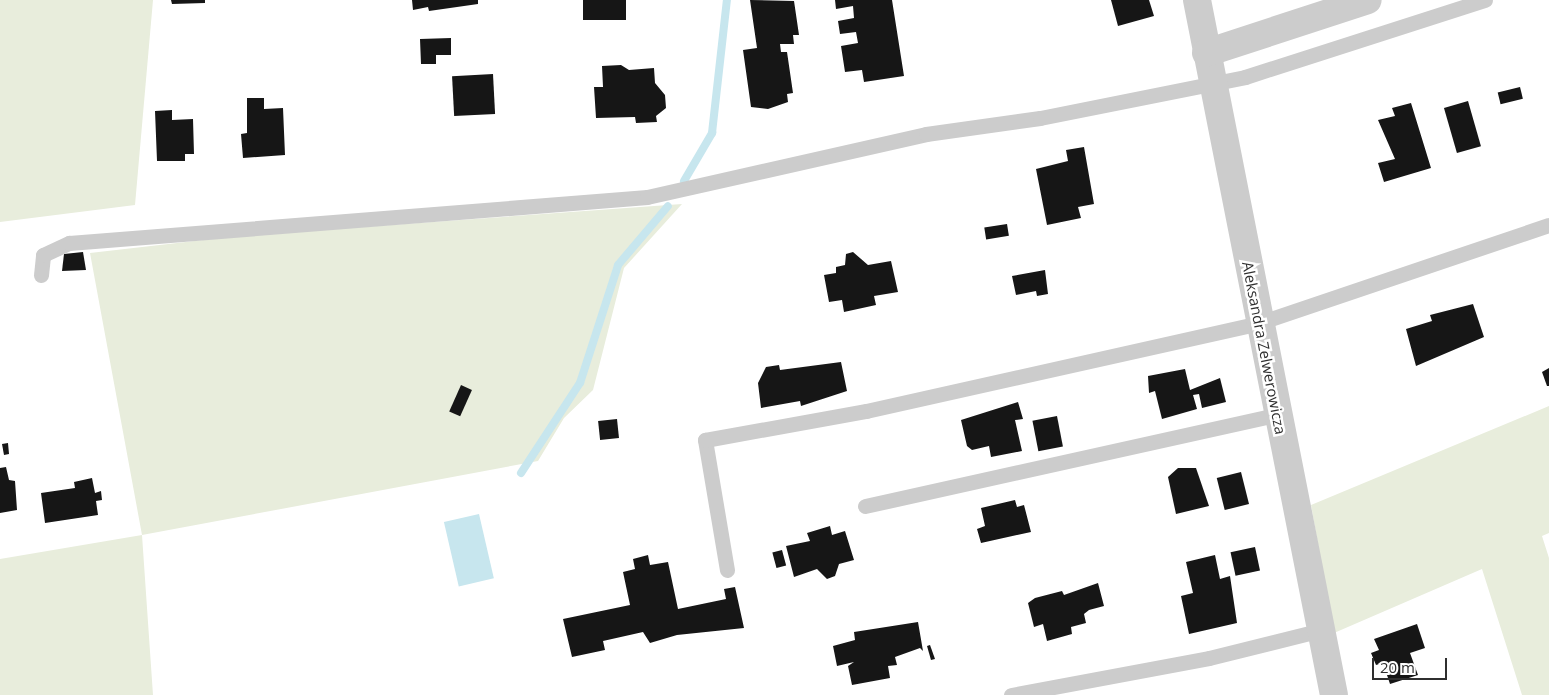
<!DOCTYPE html>
<html>
<head>
<meta charset="utf-8">
<style>
	body { margin:0 }
	#map { position:relative; width:1549px; height:695px; overflow:hidden; background:#fff; font-family:"Open Sans",sans-serif }
	div>[style] { position:absolute }
	.green>* { inset:0; background:#e8eddc }
	.water>* { inset:0; background:#c7e6ee; transform-origin:0 0 }
	.stream>* { height:8px; margin:-4px; padding:0 4px; transform-origin:4px; border-radius:4px; background:#c7e6ee }
	.building>* { inset:0; background:#161616; transform-origin:0 0 }
	.lane>* { height:15px; margin:-7.5px; padding:0 7.5px; transform-origin:7.5px; border-radius:7.5px; background:#ccc }
	.street>* { height:28px; margin:-14px; padding:0 14px; transform-origin:14px; border-radius:14px; background:#ccc }
	span { translate:-50% -50%; white-space:nowrap; text-align:center; line-height:1.15; -webkit-text-stroke:5px #fff; paint-order:stroke }
	.street-label { font-size:15px; color:#2f2f2f }
	.scale { position:absolute; left:1372px; top:658px; width:75px; height:22px; box-sizing:border-box; border:2px solid #2f2f2f; border-top:0; padding-left:6px; font-size:15px; line-height:18px; white-space:nowrap; color:#2f2f2f; -webkit-text-stroke:4px #fff; paint-order:stroke }
</style>
</head>
<body>
<div id="map">
	<div class="green">
		<div style="clip-path:polygon(0 0,153px 0,135px 205px,0 222px)"></div>
		<div style="clip-path:polygon(682px 204px,624px 268px,593px 390px,564px 418px,538px 461px,142px 535px,153px 695px,0 695px,0 559px,142px 535px,90px 253px,238px 236px)"></div>
		<div style="clip-path:polygon(1549px 406px,1549px 533px,1542px 536px,1549px 558px,1549px 695px,1522px 695px,1482px 569px,1334px 633px,1311px 505px)"></div>
	</div>
	<div class="water">
		<div style="left:479px;top:514px;width:66px;height:36px;rotate:77deg"></div>
	</div>
	<div class="stream">
		<div style="left:684px;top:181px;width:56px;rotate:-59.7deg"></div>
		<div style="left:712px;top:133px;width:134px;rotate:-83.6deg"></div>
		<div style="left:521px;top:473px;width:108px;rotate:-56.8deg"></div>
		<div style="left:580px;top:383px;width:124px;rotate:-72.1deg"></div>
		<div style="left:618px;top:265px;width:77px;rotate:-49.7deg"></div>
	</div>
	<div class="building">
		<div style="clip-path:polygon(171px 0,205px 0,205px 3px,172px 4px)"></div>
		<div style="clip-path:polygon(412px 0,478px 0,478px 4px,429px 11px,428px 7px,413px 10px)"></div>
		<div style="left:583px;top:0;width:43px;height:20px"></div>
		<div style="clip-path:polygon(750px 0,794px 1px,799px 35px,793px 35px,794px 44px,780px 44px,781px 52px,787px 52px,793px 93px,787px 94px,788px 102px,768px 109px,751px 107px,743px 50px,757px 48px)"></div>
		<div style="clip-path:polygon(835px 0,892px 0,904px 76px,864px 82px,862px 70px,845px 72px,841px 46px,858px 43px,856px 32px,840px 34px,838px 21px,854px 18px,853px 6px,836px 9px)"></div>
		<div style="clip-path:polygon(1111px 0,1149px 0,1154px 16px,1118px 26px)"></div>
		<div style="clip-path:polygon(451px 38px,451px 55px,436px 55px,436px 64px,421px 64px,420px 39px)"></div>
		<div style="clip-path:polygon(621px 65px,629px 70px,654px 68px,655px 83px,665px 95px,666px 108px,656px 116px,657px 122px,636px 123px,635px 117px,596px 118px,594px 87px,603px 87px,602px 66px)"></div>
		<div style="left:493px;top:74px;width:40px;height:41px;rotate:87deg"></div>
		<div style="left:1520px;top:87px;width:12px;height:23px;rotate:76deg"></div>
		<div style="clip-path:polygon(247px 98px,264px 98px,264px 109px,283px 108px,285px 155px,243px 158px,241px 134px,247px 133px)"></div>
		<div style="left:1468px;top:101px;width:47px;height:25px;rotate:74deg"></div>
		<div style="clip-path:polygon(1411px 103px,1431px 168px,1384px 182px,1378px 163px,1395px 159px,1378px 120px,1395px 116px,1392px 108px)"></div>
		<div style="clip-path:polygon(172px 110px,172px 120px,193px 119px,194px 154px,185px 154px,185px 161px,157px 161px,155px 111px)"></div>
		<div style="clip-path:polygon(1084px 147px,1094px 204px,1078px 207px,1081px 218px,1047px 225px,1036px 169px,1068px 161px,1066px 150px)"></div>
		<div style="left:1007px;top:224px;width:12px;height:23px;rotate:81deg"></div>
		<div style="clip-path:polygon(83px 252px,86px 270px,62px 271px,64px 254px)"></div>
		<div style="clip-path:polygon(853px 252px,868px 265px,891px 261px,898px 292px,874px 296px,876px 305px,844px 312px,842px 300px,829px 302px,824px 275px,836px 273px,836px 267px,845px 265px,846px 254px)"></div>
		<div style="clip-path:polygon(1045px 270px,1048px 294px,1037px 296px,1036px 291px,1016px 295px,1012px 276px)"></div>
		<div style="clip-path:polygon(1473px 304px,1484px 337px,1416px 366px,1406px 329px,1432px 321px,1430px 315px)"></div>
		<div style="clip-path:polygon(841px 362px,847px 391px,801px 406px,800px 401px,761px 408px,758px 383px,766px 367px,779px 365px,780px 370px)"></div>
		<div style="clip-path:polygon(1549px 368px,1549px 386px,1547px 386px,1542px 372px)"></div>
		<div style="clip-path:polygon(1185px 369px,1190px 390px,1220px 378px,1226px 402px,1202px 408px,1199px 394px,1193px 395px,1197px 409px,1162px 419px,1155px 391px,1149px 393px,1148px 376px)"></div>
		<div style="left:461px;top:385px;width:12px;height:29px;rotate:24deg"></div>
		<div style="clip-path:polygon(1018px 402px,1023px 419px,1015px 420px,1022px 451px,991px 457px,989px 446px,972px 450px,967px 446px,961px 420px)"></div>
		<div style="left:1057px;top:416px;width:31px;height:25px;rotate:79deg"></div>
		<div style="left:617px;top:419px;width:19px;height:19px;rotate:84deg"></div>
		<div style="clip-path:polygon(8px 443px,9px 454px,4px 455px,2px 444px)"></div>
		<div style="clip-path:polygon(6px 467px,9px 480px,15px 481px,17px 510px,0 513px,0 468px)"></div>
		<div style="clip-path:polygon(1178px 468px,1196px 468px,1209px 506px,1176px 514px,1168px 477px)"></div>
		<div style="left:1241px;top:472px;width:33px;height:25px;rotate:76deg"></div>
		<div style="clip-path:polygon(92px 478px,95px 493px,101px 491px,102px 500px,96px 501px,98px 515px,45px 523px,41px 493px,75px 488px,74px 482px)"></div>
		<div style="clip-path:polygon(1015px 500px,1017px 507px,1024px 505px,1031px 532px,981px 543px,977px 529px,985px 526px,981px 508px)"></div>
		<div style="clip-path:polygon(830px 526px,832px 535px,845px 531px,854px 560px,839px 564px,835px 576px,827px 579px,817px 569px,794px 577px,786px 546px,810px 541px,807px 533px)"></div>
		<div style="left:1255px;top:547px;width:24px;height:25px;rotate:78deg"></div>
		<div style="left:782px;top:550px;width:16px;height:10px;rotate:75deg"></div>
		<div style="clip-path:polygon(648px 555px,650px 565px,668px 562px,678px 609px,726px 599px,724px 589px,735px 587px,744px 628px,677px 635px,650px 643px,643px 632px,603px 641px,605px 650px,572px 657px,563px 619px,630px 605px,623px 572px,635px 569px,633px 559px)"></div>
		<div style="clip-path:polygon(1215px 555px,1220px 579px,1230px 576px,1237px 623px,1189px 634px,1181px 596px,1193px 593px,1186px 562px)"></div>
		<div style="clip-path:polygon(1098px 583px,1104px 606px,1089px 610px,1084px 614px,1086px 623px,1071px 627px,1072px 634px,1047px 641px,1043px 624px,1034px 627px,1028px 603px,1035px 598px,1062px 591px,1064px 595px)"></div>
		<div style="clip-path:polygon(918px 622px,923px 651px,920px 648px,895px 657px,897px 665px,888px 666px,890px 678px,852px 685px,848px 666px,854px 662px,837px 666px,833px 646px,855px 640px,854px 632px)"></div>
		<div style="clip-path:polygon(1417px 624px,1425px 648px,1410px 653px,1418px 675px,1390px 684px,1383px 663px,1376px 665px,1371px 653px,1379px 650px,1374px 639px)"></div>
		<div style="clip-path:polygon(930px 645px,935px 659px,931px 660px,927px 646px)"></div>
	</div>
	<div class="lane">
		<div style="left:41px;top:275px;width:20px;rotate:-84deg"></div>
		<div style="left:43px;top:255px;width:29px;rotate:-25deg"></div>
		<div style="left:69px;top:243px;width:580px;rotate:-4.55deg"></div>
		<div style="left:647px;top:197px;width:286px;rotate:-12.7deg"></div>
		<div style="left:926px;top:134px;width:115px;rotate:-8deg"></div>
		<div style="left:1040px;top:118px;width:209px;rotate:-11.3deg"></div>
		<div style="left:1245px;top:77px;width:252px;rotate:-17.8deg"></div>
		<div style="left:865px;top:506px;width:422px;rotate:-12.5deg"></div>
		<div style="left:727px;top:570px;width:132px;rotate:-99.6deg"></div>
		<div style="left:705px;top:440px;width:164px;rotate:-10.2deg"></div>
		<div style="left:866px;top:411px;width:403px;rotate:-12.6deg"></div>
		<div style="left:1259px;top:323px;width:306px;rotate:-18.7deg"></div>
		<div style="left:1011px;top:695px;width:201px;rotate:-10.6deg"></div>
		<div style="left:1209px;top:658px;width:115px;rotate:-14deg"></div>
	</div>
	<div class="street">
		<div style="left:1197px;top:0;width:708px;rotate:78.85deg"></div>
		<div style="left:1206px;top:53px;width:170px;rotate:-18.1deg"></div>
	</div>
	<div class="street-label">
		<span style="left:1264px;top:348px;rotate:79deg">Aleksandra Zelwerowicza</span>
	</div>
	<div class="scale">20 m</div>
</div>
</body>
</html>
